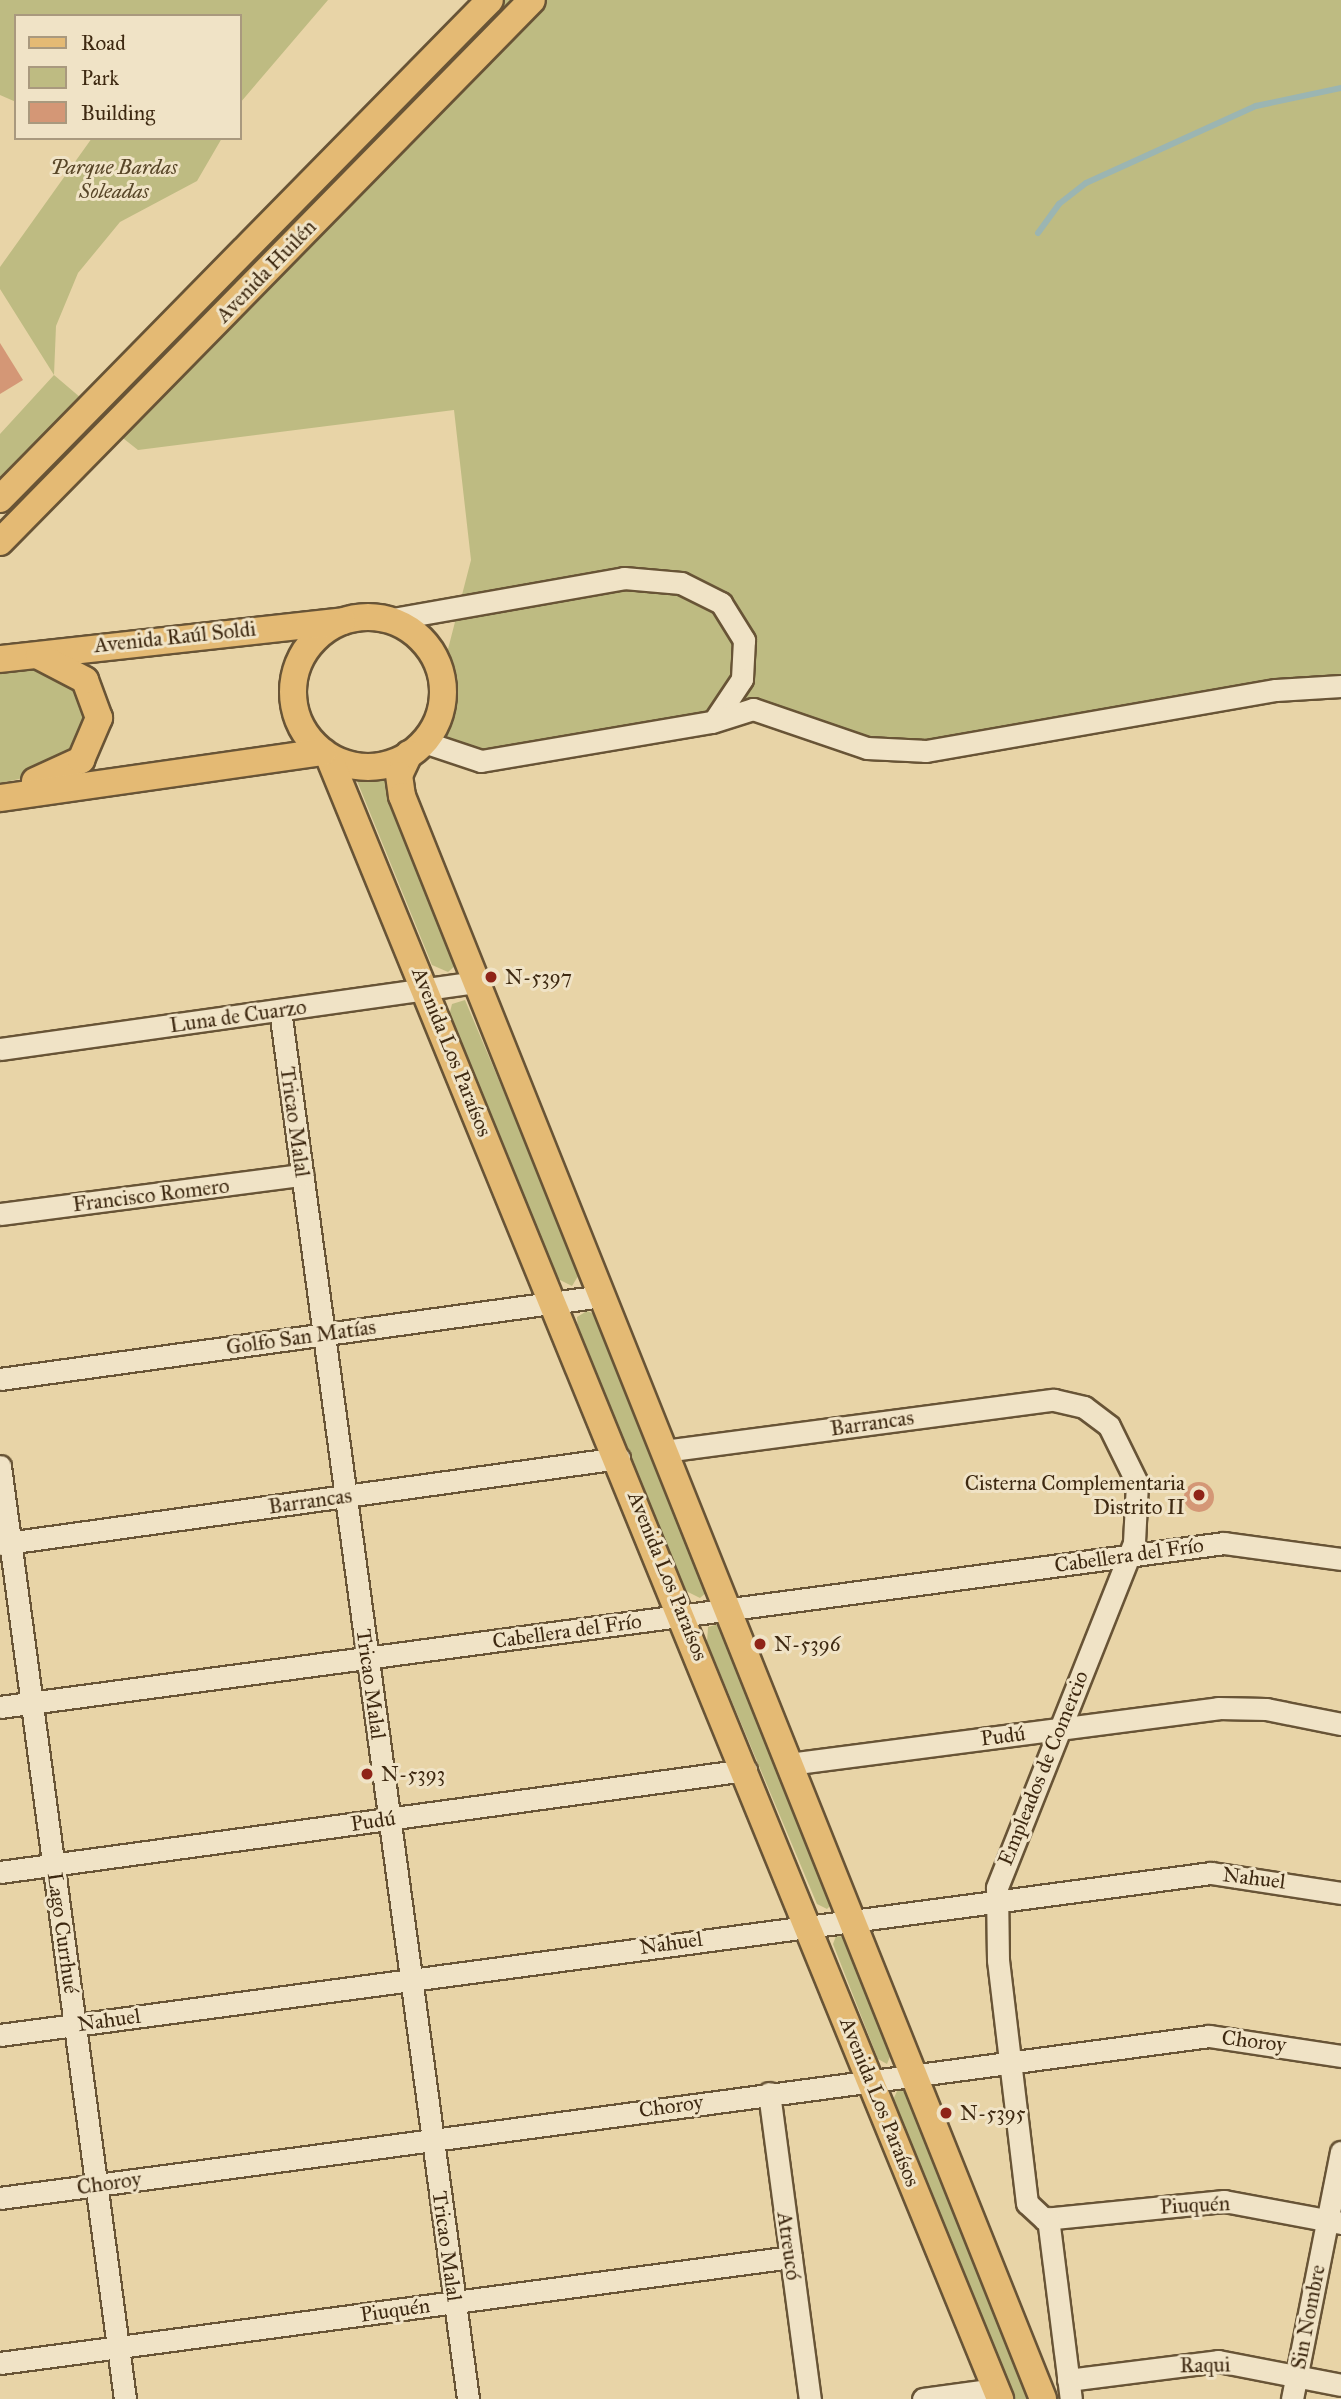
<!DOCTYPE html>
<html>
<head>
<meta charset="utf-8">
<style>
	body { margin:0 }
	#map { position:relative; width:1341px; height:2399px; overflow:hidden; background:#e8d4a7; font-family:"IM FELL Great Primer",serif }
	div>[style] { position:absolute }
	.green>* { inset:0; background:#bebb82; transform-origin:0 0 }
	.stream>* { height:6px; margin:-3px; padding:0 3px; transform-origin:3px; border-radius:3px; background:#9bb5b2 }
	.building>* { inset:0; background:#d49776 }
	.round { border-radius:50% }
	.roads { filter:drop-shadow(2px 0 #685436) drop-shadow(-2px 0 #685436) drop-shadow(0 2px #685436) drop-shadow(0 -2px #685436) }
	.minor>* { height:21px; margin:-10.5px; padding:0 10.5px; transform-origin:10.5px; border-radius:10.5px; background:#f0e3c6 }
	.major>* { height:26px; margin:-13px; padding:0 13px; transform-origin:13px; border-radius:13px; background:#e4ba74 }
	.major>.ring { margin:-13px; padding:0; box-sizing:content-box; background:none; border:26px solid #e4ba74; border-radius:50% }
	.dots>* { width:19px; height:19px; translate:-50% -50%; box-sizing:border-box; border:4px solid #f0e3c6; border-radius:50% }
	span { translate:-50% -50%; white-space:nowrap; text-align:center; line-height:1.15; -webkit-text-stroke:6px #f0e3c6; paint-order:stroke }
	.park-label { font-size:21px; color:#584628; font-style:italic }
	.street-label { font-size:21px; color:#3e2911 }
	.poi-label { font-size:21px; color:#3e2911 }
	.left { translate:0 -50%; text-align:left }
	.right { translate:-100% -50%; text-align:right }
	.legend { position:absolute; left:14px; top:14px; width:228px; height:126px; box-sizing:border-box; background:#f0e3c6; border:2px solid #a9997e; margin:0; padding:9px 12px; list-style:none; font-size:21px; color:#3e2911 }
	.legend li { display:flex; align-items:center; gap:14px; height:35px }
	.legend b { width:35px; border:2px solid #a9997e }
</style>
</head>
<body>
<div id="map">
	<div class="green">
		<div style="clip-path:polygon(0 0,328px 0,240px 103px,240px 16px,16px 16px,16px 102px,0 95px)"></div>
		<div style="left:504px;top:0;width:16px;height:718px"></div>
		<div style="clip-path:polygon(545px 0,1341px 0,1341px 686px,894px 751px,771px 713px,481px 761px,424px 742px,471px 560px,454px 410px,138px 450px,119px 435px)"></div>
		<div style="clip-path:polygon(92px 138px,222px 138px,197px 181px,120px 222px,78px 273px,56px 326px,54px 375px,81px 398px,0 487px,0 434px,54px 375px,0 289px,0 267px)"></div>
		<div style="clip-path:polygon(45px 665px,72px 674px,91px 736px,43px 774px,0 783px,0 671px)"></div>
		<div style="clip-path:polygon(389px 773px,456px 965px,448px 972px,432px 965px,357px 781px)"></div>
		<div style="clip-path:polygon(465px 1000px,580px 1273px,572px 1286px,556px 1278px,449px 1016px,452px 1004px)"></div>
		<div style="clip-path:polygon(587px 1311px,597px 1315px,708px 1591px,700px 1598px,686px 1591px,578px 1331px,577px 1317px)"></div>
		<div style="clip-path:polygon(719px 1624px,832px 1904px,827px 1909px,817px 1904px,707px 1642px,708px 1627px)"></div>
		<div style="clip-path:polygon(836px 1936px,846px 1937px,891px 2054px,887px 2064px,878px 2059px,833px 1944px)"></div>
		<div style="clip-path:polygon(898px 2089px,906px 2093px,1029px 2399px,1013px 2399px,893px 2100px)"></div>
	</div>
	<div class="stream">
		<div style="left:1038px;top:233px;width:36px;rotate:-54deg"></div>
		<div style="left:1059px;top:204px;width:34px;rotate:-38deg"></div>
		<div style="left:1086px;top:183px;width:187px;rotate:-24.4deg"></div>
		<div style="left:1256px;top:106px;width:87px;rotate:-12deg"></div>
	</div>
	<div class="building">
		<div style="clip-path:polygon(0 343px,23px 380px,0 394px)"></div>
		<div class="round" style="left:1184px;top:1482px;width:30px;height:30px"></div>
	</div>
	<div class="roads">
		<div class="minor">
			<div style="left:387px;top:620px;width:241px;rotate:-10deg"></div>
			<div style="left:624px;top:578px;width:57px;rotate:5deg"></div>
			<div style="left:681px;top:583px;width:45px;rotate:26.6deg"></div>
			<div style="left:721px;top:603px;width:44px;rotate:58.1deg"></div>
			<div style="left:744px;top:640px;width:39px;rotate:93deg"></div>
			<div style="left:742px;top:679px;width:47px;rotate:123.7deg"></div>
			<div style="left:424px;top:742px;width:60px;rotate:18.4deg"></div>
			<div style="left:481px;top:761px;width:234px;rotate:-9.6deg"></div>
			<div style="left:712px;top:722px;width:43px;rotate:-17.6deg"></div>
			<div style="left:753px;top:709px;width:120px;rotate:18.9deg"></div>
			<div style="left:867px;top:748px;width:59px;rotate:2.9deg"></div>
			<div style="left:926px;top:751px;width:355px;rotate:-9.9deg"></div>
			<div style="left:1276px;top:690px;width:65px;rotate:-3.5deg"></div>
			<div style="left:280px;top:1010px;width:1402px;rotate:82.29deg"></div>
			<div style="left:0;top:1049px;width:482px;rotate:-8deg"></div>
			<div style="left:0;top:1214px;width:305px;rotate:-7.4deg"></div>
			<div style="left:0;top:1379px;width:608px;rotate:-7.85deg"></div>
			<div style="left:664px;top:1451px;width:393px;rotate:-7.5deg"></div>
			<div style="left:1054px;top:1400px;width:31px;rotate:13deg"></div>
			<div style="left:1084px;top:1407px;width:31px;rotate:37deg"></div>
			<div style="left:1109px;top:1426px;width:64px;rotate:63.8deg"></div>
			<div style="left:1137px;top:1483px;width:60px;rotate:92.9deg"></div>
			<div style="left:1134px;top:1543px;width:371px;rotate:111.7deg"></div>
			<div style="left:997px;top:1888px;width:72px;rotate:89.2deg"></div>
			<div style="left:998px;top:1960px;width:245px;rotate:83.2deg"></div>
			<div style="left:1027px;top:2203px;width:23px;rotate:43deg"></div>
			<div style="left:1044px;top:2219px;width:181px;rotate:-5.7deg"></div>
			<div style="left:1224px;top:2201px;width:119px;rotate:10.6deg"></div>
			<div style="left:0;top:1466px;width:941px;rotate:82.37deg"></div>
			<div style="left:0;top:1544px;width:625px;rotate:-7.91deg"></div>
			<div style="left:0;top:1707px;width:1235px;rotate:-7.63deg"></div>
			<div style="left:1224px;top:1543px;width:118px;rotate:7.8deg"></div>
			<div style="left:789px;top:1764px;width:433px;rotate:-7.4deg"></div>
			<div style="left:1218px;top:1708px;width:48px;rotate:1.2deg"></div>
			<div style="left:1266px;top:1709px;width:76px;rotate:11.3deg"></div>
			<div style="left:0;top:1872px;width:753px;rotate:-7.79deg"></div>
			<div style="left:0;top:2035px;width:1222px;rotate:-7.62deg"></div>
			<div style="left:1211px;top:1873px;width:132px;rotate:8.7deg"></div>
			<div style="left:769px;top:2093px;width:309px;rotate:82.4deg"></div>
			<div style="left:0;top:2198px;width:1220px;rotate:-7.63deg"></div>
			<div style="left:1209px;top:2036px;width:134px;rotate:8.6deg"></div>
			<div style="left:1048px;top:2218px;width:182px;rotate:82.8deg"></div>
			<div style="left:0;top:2363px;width:798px;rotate:-7.63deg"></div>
			<div style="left:1068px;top:2380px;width:151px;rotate:-7.2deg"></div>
			<div style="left:1218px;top:2361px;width:125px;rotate:11deg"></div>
			<div style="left:923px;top:2399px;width:74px;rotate:-7.8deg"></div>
			<div style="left:1292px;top:2399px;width:252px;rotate:-78.8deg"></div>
		</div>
		<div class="major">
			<div style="left:0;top:499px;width:699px;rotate:-45.52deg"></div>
			<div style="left:0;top:542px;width:759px;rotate:-45.53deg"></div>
			<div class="ring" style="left:293px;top:617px;width:124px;height:124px"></div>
			<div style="left:0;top:659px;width:344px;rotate:-6.3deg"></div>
			<div style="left:409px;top:754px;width:23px;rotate:115deg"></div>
			<div style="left:399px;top:775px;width:21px;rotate:82deg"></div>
			<div style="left:402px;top:796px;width:1726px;rotate:68.2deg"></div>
			<div style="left:329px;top:757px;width:1774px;rotate:67.77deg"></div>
			<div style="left:35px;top:781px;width:51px;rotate:-24.5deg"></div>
			<div style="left:81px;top:760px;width:46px;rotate:-66.8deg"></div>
			<div style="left:99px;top:718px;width:40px;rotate:-110.2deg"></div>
			<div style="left:85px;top:680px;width:52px;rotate:-152.4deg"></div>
			<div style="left:0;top:798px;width:326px;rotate:-8.1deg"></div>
		</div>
	</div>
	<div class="dots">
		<div style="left:491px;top:977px;background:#8f2418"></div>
		<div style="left:1199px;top:1495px;background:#8f2418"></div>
		<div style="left:760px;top:1644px;background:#8f2418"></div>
		<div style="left:367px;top:1774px;background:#8f2418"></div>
		<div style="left:946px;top:2113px;background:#8f2418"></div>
	</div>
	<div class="park-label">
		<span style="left:114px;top:179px">Parque Bardas<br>Soleadas</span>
	</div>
	<div class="street-label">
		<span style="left:266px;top:271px;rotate:-46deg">Avenida Huilén</span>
		<span style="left:175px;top:637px;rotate:-6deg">Avenida Raúl Soldi</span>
		<span style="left:238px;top:1016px;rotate:-8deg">Luna de Cuarzo</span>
		<span style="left:452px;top:1052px;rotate:68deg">Avenida Los Paraísos</span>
		<span style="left:295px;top:1122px;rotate:82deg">Tricao Malal</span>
		<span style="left:151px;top:1195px;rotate:-7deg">Francisco Romero</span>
		<span style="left:301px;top:1337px;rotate:-8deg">Golfo San Matías</span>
		<span style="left:872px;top:1423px;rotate:-8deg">Barrancas</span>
		<span style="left:310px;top:1501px;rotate:-8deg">Barrancas</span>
		<span style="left:1129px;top:1555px;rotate:-8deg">Cabellera del Frío</span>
		<span style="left:668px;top:1576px;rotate:68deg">Avenida Los Paraísos</span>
		<span style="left:567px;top:1631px;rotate:-8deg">Cabellera del Frío</span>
		<span style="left:371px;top:1684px;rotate:82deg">Tricao Malal</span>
		<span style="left:1003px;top:1736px;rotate:-7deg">Pudú</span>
		<span style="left:1043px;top:1768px;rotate:-68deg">Empleados de Comercio</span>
		<span style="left:373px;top:1821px;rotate:-8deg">Pudú</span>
		<span style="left:1254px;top:1878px;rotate:7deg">Nahuel</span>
		<span style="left:63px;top:1933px;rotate:82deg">Lago Currhué</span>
		<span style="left:671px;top:1943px;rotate:-8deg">Nahuel</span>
		<span style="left:109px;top:2020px;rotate:-8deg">Nahuel</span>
		<span style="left:1254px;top:2041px;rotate:7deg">Choroy</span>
		<span style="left:880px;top:2102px;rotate:68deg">Avenida Los Paraísos</span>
		<span style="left:671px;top:2106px;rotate:-8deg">Choroy</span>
		<span style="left:109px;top:2183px;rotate:-8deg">Choroy</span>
		<span style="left:1195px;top:2205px;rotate:-3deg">Piuquén</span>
		<span style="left:447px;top:2246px;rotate:82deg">Tricao Malal</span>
		<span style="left:789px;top:2246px;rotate:82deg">Atreucó</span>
		<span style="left:395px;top:2310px;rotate:-8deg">Piuquén</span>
		<span style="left:1308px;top:2317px;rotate:-79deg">Sin Nombre</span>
		<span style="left:1205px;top:2365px;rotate:-1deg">Raqui</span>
	</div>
	<div class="poi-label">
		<span class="left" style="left:505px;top:977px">N-5397</span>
		<span class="right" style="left:1185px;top:1495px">Cisterna Complementaria<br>Distrito II</span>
		<span class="left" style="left:774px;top:1644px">N-5396</span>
		<span class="left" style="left:381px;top:1774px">N-5393</span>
		<span class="left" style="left:960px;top:2113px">N-5395</span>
	</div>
	<ul class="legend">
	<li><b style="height:9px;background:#e4ba74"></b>Road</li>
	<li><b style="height:19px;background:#bebb82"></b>Park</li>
	<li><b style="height:19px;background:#d49776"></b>Building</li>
	</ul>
</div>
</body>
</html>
